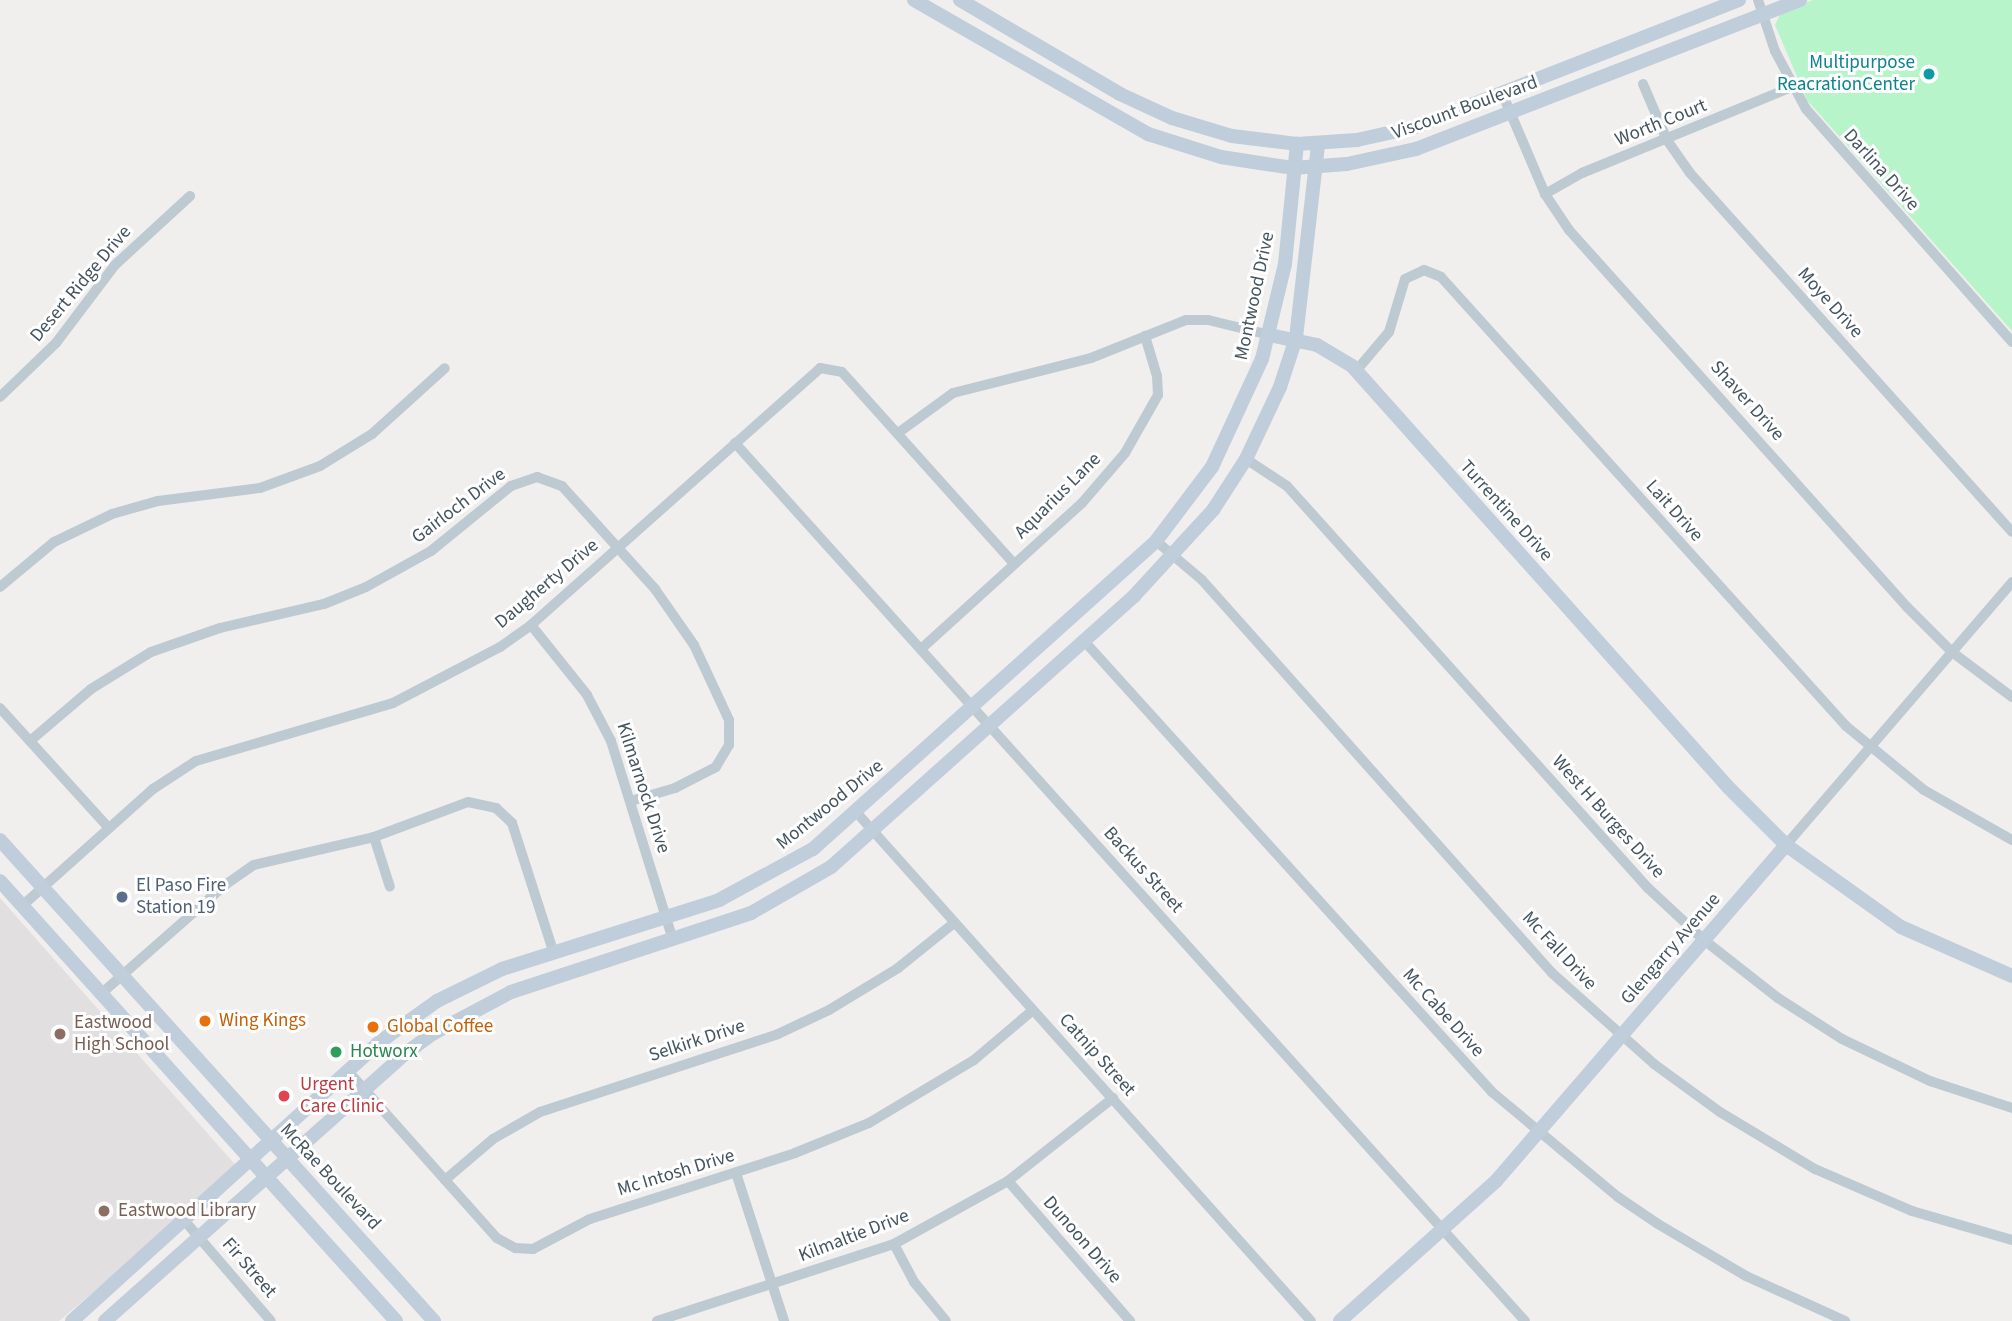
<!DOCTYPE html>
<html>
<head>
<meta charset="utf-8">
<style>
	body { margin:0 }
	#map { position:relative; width:2012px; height:1321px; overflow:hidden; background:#f1eeee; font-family:"Source Sans 3",sans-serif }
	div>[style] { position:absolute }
	.education>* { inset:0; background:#e2dfe0 }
	.green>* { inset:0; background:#b8f4ca }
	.street>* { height:10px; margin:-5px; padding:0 5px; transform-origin:5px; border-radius:5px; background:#bdcad2 }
	.secondary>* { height:14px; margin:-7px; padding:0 7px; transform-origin:7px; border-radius:7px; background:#bfceda }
	.dots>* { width:19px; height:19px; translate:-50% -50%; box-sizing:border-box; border:4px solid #fff; border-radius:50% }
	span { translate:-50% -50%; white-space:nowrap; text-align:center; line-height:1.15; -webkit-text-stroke:6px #fff; paint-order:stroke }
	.culture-label { font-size:19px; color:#0d838f }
	.right { translate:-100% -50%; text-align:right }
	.street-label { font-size:19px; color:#44545e }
	.service-label { font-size:19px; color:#4e5e75 }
	.left { translate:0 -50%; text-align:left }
	.food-label { font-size:19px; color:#c56008 }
	.education-label { font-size:19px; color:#785e54 }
	.leisure-label { font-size:19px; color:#27864d }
	.health-label { font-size:19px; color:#be3a42 }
</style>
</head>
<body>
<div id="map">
	<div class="education">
		<div style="clip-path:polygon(0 898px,239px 1169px,59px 1321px,0 1321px)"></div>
	</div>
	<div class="green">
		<div style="clip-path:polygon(1813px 0,2012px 0,2012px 331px,1807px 100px,1775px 25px,1781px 12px)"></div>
	</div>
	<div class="street">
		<div style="left:1758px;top:0;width:54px;rotate:71.6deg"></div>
		<div style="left:1775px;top:51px;width:66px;rotate:61.9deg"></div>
		<div style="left:1806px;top:109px;width:311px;rotate:48.5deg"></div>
		<div style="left:1643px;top:84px;width:61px;rotate:66.8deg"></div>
		<div style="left:1667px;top:140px;width:40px;rotate:55.1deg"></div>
		<div style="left:1690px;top:173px;width:482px;rotate:48.1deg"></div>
		<div style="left:1502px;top:93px;width:110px;rotate:66.9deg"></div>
		<div style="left:1545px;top:194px;width:43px;rotate:56.3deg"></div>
		<div style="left:1569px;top:230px;width:506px;rotate:48.12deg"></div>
		<div style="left:1907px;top:607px;width:64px;rotate:45deg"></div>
		<div style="left:1952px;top:652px;width:75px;rotate:36.9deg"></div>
		<div style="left:1545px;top:194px;width:43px;rotate:-29.6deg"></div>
		<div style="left:1582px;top:173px;width:227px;rotate:-22.3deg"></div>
		<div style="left:1356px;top:371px;width:51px;rotate:-49.8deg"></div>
		<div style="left:1389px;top:332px;width:55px;rotate:-73.2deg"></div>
		<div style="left:1405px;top:279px;width:21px;rotate:-25deg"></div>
		<div style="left:1424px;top:270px;width:18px;rotate:22deg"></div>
		<div style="left:1441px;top:277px;width:605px;rotate:47.95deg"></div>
		<div style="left:1846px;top:726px;width:101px;rotate:39.4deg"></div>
		<div style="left:1924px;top:790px;width:101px;rotate:29.6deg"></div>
		<div style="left:0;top:397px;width:78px;rotate:-44deg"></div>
		<div style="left:56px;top:343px;width:98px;rotate:-52.9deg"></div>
		<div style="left:115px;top:265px;width:102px;rotate:-42.6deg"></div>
		<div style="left:898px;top:433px;width:68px;rotate:-36deg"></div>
		<div style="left:953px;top:393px;width:142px;rotate:-14.2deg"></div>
		<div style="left:1091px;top:358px;width:102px;rotate:-21.8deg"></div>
		<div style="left:1186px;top:320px;width:22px"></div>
		<div style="left:1208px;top:320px;width:64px;rotate:13.6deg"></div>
		<div style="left:735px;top:443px;width:1181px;rotate:48.02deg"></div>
		<div style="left:1246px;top:459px;width:49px;rotate:33.4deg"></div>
		<div style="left:1287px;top:486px;width:540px;rotate:48.08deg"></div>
		<div style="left:1648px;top:888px;width:76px;rotate:42.9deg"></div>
		<div style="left:1704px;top:940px;width:94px;rotate:38.1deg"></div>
		<div style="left:1778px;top:998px;width:76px;rotate:32.6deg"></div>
		<div style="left:1842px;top:1039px;width:98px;rotate:25.5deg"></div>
		<div style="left:1930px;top:1081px;width:86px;rotate:18.2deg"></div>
		<div style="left:1156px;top:541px;width:60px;rotate:40.3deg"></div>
		<div style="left:1202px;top:580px;width:526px;rotate:48.31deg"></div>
		<div style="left:1552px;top:973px;width:137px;rotate:41.7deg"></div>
		<div style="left:1654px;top:1064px;width:82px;rotate:36deg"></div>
		<div style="left:1720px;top:1112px;width:111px;rotate:31deg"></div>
		<div style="left:1815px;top:1169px;width:106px;rotate:23.4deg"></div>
		<div style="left:1912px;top:1211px;width:104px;rotate:16.2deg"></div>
		<div style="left:0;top:587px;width:70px;rotate:-39.8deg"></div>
		<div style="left:54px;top:542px;width:64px;rotate:-25.8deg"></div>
		<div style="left:112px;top:514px;width:48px;rotate:-15.8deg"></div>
		<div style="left:158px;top:501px;width:103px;rotate:-7.3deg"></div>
		<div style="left:260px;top:488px;width:64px;rotate:-20.1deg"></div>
		<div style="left:320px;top:466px;width:61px;rotate:-31.6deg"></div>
		<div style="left:372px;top:434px;width:98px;rotate:-42.1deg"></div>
		<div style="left:531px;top:625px;width:90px;rotate:51.3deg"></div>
		<div style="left:587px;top:695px;width:52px;rotate:62.4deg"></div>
		<div style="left:611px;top:741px;width:208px;rotate:72.7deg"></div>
		<div style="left:1085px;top:642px;width:607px;rotate:47.87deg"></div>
		<div style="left:1492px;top:1092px;width:164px;rotate:39.8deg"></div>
		<div style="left:1618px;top:1197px;width:48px;rotate:34deg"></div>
		<div style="left:1658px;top:1224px;width:102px;rotate:30.6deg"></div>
		<div style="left:1746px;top:1276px;width:109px;rotate:24.4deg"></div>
		<div style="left:921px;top:649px;width:217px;rotate:-42.2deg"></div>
		<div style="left:1082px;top:503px;width:66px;rotate:-49.3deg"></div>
		<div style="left:1125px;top:453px;width:67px;rotate:-60.4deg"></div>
		<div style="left:1158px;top:395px;width:19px;rotate:-93deg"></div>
		<div style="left:1157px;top:376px;width:42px;rotate:-106.7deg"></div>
		<div style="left:0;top:708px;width:162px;rotate:47.8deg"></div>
		<div style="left:30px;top:741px;width:80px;rotate:-40.4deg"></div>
		<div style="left:91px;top:689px;width:70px;rotate:-31.7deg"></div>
		<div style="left:151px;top:652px;width:73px;rotate:-19.2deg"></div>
		<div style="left:220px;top:628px;width:107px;rotate:-13deg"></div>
		<div style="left:324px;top:604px;width:45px;rotate:-22deg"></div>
		<div style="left:366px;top:587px;width:74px;rotate:-29deg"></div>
		<div style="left:431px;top:551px;width:103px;rotate:-39.1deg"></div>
		<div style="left:511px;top:486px;width:28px;rotate:-19deg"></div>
		<div style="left:537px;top:477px;width:27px;rotate:20deg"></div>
		<div style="left:562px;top:486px;width:139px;rotate:47.9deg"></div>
		<div style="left:655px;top:589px;width:68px;rotate:55.1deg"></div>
		<div style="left:694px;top:645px;width:83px;rotate:65deg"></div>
		<div style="left:729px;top:720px;width:25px;rotate:90deg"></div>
		<div style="left:729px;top:745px;width:26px;rotate:121deg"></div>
		<div style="left:716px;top:767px;width:46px;rotate:152.9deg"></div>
		<div style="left:675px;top:788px;width:46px;rotate:163.5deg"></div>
		<div style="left:857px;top:813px;width:681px;rotate:48.21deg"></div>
		<div style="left:374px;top:837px;width:52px;rotate:72.3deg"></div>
		<div style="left:1786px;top:845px;width:347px;rotate:-49.3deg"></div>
		<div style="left:22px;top:906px;width:176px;rotate:-41.8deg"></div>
		<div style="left:153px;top:789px;width:51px;rotate:-33.1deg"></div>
		<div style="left:196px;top:761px;width:205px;rotate:-16.4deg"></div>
		<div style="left:393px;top:703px;width:121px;rotate:-27.6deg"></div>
		<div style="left:500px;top:647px;width:38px;rotate:-35deg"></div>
		<div style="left:531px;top:625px;width:387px;rotate:-41.6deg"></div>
		<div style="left:820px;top:368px;width:22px;rotate:10deg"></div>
		<div style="left:842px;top:372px;width:258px;rotate:48.1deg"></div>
		<div style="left:102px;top:993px;width:164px;rotate:-41.3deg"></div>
		<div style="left:225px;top:885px;width:35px;rotate:-35deg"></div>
		<div style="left:254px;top:865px;width:123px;rotate:-13.1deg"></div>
		<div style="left:374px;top:837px;width:100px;rotate:-20.4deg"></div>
		<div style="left:468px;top:802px;width:29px;rotate:12deg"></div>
		<div style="left:496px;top:808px;width:22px;rotate:43deg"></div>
		<div style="left:512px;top:823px;width:134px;rotate:72.2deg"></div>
		<div style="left:348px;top:1071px;width:224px;rotate:48.3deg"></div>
		<div style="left:497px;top:1238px;width:21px;rotate:29deg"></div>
		<div style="left:515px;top:1248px;width:18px;rotate:3deg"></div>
		<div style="left:533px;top:1249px;width:64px;rotate:-27.8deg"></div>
		<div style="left:590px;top:1219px;width:215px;rotate:-17.8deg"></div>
		<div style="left:795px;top:1153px;width:80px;rotate:-22.1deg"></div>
		<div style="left:869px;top:1123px;width:122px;rotate:-31deg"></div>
		<div style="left:974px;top:1060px;width:77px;rotate:-40.3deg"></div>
		<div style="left:736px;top:1173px;width:156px;rotate:72deg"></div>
		<div style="left:445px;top:1180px;width:63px;rotate:-40.5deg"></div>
		<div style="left:493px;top:1139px;width:54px;rotate:-29.9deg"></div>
		<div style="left:540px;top:1112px;width:250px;rotate:-18.1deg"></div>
		<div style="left:778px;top:1034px;width:56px;rotate:-25.2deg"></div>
		<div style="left:829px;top:1010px;width:81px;rotate:-31.3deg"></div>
		<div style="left:898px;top:968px;width:72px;rotate:-38.8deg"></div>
		<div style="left:1008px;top:1181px;width:186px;rotate:48.9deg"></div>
		<div style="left:184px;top:1220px;width:133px;rotate:49.3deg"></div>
		<div style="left:894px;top:1244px;width:43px;rotate:62.2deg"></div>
		<div style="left:914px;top:1282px;width:50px;rotate:50.6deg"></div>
		<div style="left:657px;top:1321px;width:249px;rotate:-18deg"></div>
		<div style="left:894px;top:1244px;width:130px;rotate:-28.9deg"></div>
		<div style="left:1008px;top:1181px;width:134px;rotate:-38.3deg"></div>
	</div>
	<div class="secondary">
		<div style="left:914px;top:0;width:270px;rotate:29.8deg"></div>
		<div style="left:1148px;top:134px;width:77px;rotate:17.5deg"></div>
		<div style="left:1221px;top:157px;width:73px;rotate:8.7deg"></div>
		<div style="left:1293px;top:168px;width:54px;rotate:-4.2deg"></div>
		<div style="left:1347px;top:164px;width:71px;rotate:-12.3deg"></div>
		<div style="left:1416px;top:149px;width:412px;rotate:-21.2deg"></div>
		<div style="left:960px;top:0;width:186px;rotate:30.4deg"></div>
		<div style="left:1120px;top:94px;width:57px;rotate:24.8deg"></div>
		<div style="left:1172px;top:118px;width:63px;rotate:16.7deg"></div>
		<div style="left:1232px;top:136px;width:65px;rotate:7deg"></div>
		<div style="left:1297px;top:144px;width:60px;rotate:-3.8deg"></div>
		<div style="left:1357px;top:140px;width:59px;rotate:-12.6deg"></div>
		<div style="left:1415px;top:127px;width:348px;rotate:-21.4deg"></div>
		<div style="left:1270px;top:335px;width:48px;rotate:12deg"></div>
		<div style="left:1317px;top:345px;width:41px;rotate:31deg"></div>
		<div style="left:1352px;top:366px;width:564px;rotate:48.23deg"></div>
		<div style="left:1728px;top:787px;width:82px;rotate:45deg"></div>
		<div style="left:1786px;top:845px;width:141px;rotate:35.5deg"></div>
		<div style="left:1901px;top:927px;width:121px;rotate:23.8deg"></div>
		<div style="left:0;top:840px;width:648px;rotate:47.94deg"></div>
		<div style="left:0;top:881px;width:592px;rotate:48.01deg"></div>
		<div style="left:72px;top:1321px;width:412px;rotate:-42.2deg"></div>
		<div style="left:377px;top:1044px;width:74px;rotate:-35.6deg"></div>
		<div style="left:437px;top:1001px;width:72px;rotate:-26.2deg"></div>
		<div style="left:502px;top:969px;width:228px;rotate:-17.6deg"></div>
		<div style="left:719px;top:900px;width:107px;rotate:-28.5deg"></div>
		<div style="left:813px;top:849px;width:461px;rotate:-41.9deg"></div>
		<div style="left:1156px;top:541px;width:93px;rotate:-52.9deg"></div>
		<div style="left:1212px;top:467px;width:119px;rotate:-65.2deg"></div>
		<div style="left:1262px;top:359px;width:98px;rotate:-76.4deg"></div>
		<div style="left:1285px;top:264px;width:121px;rotate:-84.3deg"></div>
		<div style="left:105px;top:1321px;width:403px;rotate:-41.7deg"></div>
		<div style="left:406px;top:1053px;width:34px;rotate:-36deg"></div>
		<div style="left:434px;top:1033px;width:87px;rotate:-28deg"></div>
		<div style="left:511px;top:992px;width:253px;rotate:-18.2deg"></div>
		<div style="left:751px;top:913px;width:92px;rotate:-29.9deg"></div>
		<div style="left:831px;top:867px;width:407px;rotate:-41.8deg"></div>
		<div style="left:1134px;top:596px;width:117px;rotate:-47.4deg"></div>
		<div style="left:1213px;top:510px;width:61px;rotate:-57.1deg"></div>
		<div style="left:1246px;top:459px;width:80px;rotate:-64.7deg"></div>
		<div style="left:1280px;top:387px;width:52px;rotate:-71.9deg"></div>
		<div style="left:1296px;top:338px;width:195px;rotate:-83.5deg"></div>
		<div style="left:1340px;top:1321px;width:210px;rotate:-41.9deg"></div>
		<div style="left:1496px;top:1181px;width:444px;rotate:-49.2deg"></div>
	</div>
	<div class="dots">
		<div style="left:1929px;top:74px;background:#0f9aa8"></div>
		<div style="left:122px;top:897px;background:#5c6f8a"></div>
		<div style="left:205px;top:1021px;background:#e8710a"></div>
		<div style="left:373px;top:1027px;background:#e8710a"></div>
		<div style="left:60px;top:1034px;background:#8d6e63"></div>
		<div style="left:336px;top:1052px;background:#2e9e5b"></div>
		<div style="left:284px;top:1096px;background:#e0444e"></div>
		<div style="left:104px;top:1211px;background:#8d6e63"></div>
	</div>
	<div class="culture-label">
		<span class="right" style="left:1915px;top:74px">Multipurpose<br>ReacrationCenter</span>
	</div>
	<div class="street-label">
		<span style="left:1465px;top:108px;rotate:-20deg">Viscount Boulevard</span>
		<span style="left:1661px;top:123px;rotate:-22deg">Worth Court</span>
		<span style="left:1881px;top:170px;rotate:48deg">Darlina Drive</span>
		<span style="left:81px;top:284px;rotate:-50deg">Desert Ridge Drive</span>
		<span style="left:1255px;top:296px;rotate:-78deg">Montwood Drive</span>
		<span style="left:1830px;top:303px;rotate:48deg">Moye Drive</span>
		<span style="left:1747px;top:401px;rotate:48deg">Shaver Drive</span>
		<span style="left:1058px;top:496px;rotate:-45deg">Aquarius Lane</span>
		<span style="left:459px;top:506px;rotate:-37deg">Gairloch Drive</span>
		<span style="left:1506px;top:511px;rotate:48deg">Turrentine Drive</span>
		<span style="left:1674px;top:511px;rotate:48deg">Lait Drive</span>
		<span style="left:547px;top:584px;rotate:-40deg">Daugherty Drive</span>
		<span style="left:643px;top:788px;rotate:72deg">Kilmarnock Drive</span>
		<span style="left:830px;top:805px;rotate:-39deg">Montwood Drive</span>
		<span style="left:1608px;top:817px;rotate:48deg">West H Burges Drive</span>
		<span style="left:1143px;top:870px;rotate:48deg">Backus Street</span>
		<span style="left:1671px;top:949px;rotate:-49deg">Glengarry Avenue</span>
		<span style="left:1559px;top:951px;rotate:47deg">Mc Fall Drive</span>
		<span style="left:1443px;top:1013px;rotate:48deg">Mc Cabe Drive</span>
		<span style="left:697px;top:1041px;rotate:-18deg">Selkirk Drive</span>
		<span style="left:1097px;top:1055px;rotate:48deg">Catnip Street</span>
		<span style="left:676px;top:1173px;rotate:-17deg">Mc Intosh Drive</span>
		<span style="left:330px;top:1177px;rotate:47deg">McRae Boulevard</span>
		<span style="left:854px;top:1236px;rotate:-21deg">Kilmaltie Drive</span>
		<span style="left:1082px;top:1240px;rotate:49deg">Dunoon Drive</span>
		<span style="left:249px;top:1268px;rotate:49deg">Fir Street</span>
	</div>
	<div class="service-label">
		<span class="left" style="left:136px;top:897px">El Paso Fire<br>Station 19</span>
	</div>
	<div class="food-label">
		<span class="left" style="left:219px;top:1021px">Wing Kings</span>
		<span class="left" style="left:387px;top:1027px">Global Coffee</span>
	</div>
	<div class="education-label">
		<span class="left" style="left:74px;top:1034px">Eastwood<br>High School</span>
		<span class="left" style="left:118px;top:1211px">Eastwood Library</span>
	</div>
	<div class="leisure-label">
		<span class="left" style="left:350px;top:1052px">Hotworx</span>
	</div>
	<div class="health-label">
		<span class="left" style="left:300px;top:1096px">Urgent<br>Care Clinic</span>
	</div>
</div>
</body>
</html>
